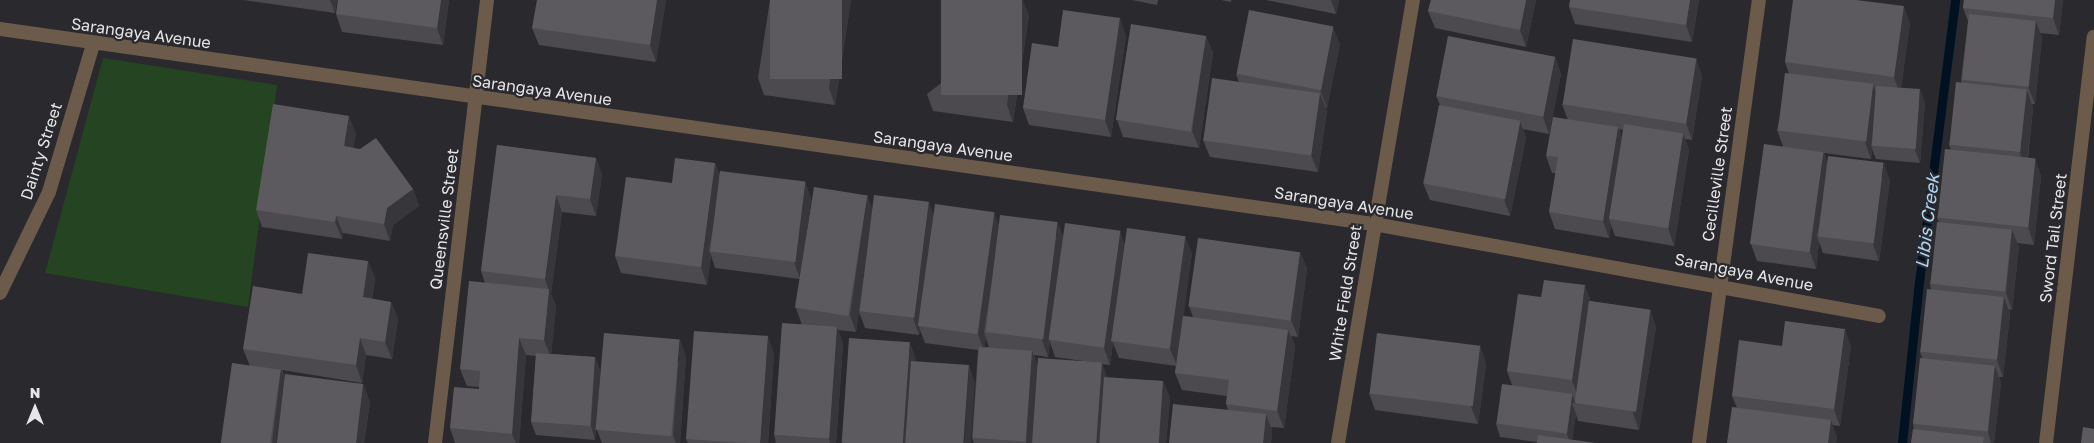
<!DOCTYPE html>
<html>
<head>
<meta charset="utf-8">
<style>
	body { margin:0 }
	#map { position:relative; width:2094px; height:443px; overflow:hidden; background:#2a2a2e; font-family:"Golos Text",sans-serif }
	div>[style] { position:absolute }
	.green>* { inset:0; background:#244422 }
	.stream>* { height:9px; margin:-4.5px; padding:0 4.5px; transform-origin:4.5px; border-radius:4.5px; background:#001121 }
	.minor>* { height:14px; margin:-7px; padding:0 7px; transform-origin:7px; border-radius:7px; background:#6c5b4b }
	.wall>* { inset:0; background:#4c4a4e }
	.shaded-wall>* { inset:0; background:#37363a }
	.building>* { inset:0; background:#5c5a5e; transform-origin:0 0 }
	span { translate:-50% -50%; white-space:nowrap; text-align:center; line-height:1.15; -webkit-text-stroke:4.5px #2a2a2e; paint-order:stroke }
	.street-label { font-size:16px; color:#e6e5e8 }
	.water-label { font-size:18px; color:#acd5f5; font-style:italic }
	.north { position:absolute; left:10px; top:383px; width:50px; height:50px; -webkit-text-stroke:4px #2a2a2e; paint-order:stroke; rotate:0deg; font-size:14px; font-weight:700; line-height:20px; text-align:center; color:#e6e5e8 }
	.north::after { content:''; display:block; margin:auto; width:18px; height:22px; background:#e6e5e8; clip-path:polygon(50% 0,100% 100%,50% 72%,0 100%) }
</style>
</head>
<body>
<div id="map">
	<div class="green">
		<div style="clip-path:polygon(103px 58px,277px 85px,248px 307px,45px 273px)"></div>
	</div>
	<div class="stream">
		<div style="left:1902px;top:443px;width:154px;rotate:-84deg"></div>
		<div style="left:1918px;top:290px;width:292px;rotate:-82.7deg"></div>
	</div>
	<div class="minor">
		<div style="left:0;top:29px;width:1388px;rotate:8.08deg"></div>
		<div style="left:1374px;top:224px;width:513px;rotate:10.32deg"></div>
		<div style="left:0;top:293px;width:112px;rotate:-64.1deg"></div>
		<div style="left:49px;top:192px;width:154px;rotate:-73.4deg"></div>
		<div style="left:435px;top:443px;width:446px;rotate:-83.3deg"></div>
		<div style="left:1338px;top:443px;width:449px;rotate:-80.4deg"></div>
		<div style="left:1699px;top:443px;width:447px;rotate:-82.3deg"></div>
		<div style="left:2046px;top:443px;width:409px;rotate:-83.3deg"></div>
	</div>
	<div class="wall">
		<div style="clip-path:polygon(243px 0,337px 0,335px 13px)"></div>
		<div style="clip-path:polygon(449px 0,443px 45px,342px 32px,336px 14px)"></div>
		<div style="clip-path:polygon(666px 0,656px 62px,539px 45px,532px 28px)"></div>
		<div style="clip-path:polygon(770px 0,851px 0,835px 105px,764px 95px,758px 78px)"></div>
		<div style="clip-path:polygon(1132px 0,1158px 0,1157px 5px)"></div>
		<div style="clip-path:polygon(1221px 0,1231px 0,1231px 2px)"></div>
		<div style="clip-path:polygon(1266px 0,1339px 0,1336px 14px)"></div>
		<div style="clip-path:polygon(1431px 0,1536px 0,1526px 47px,1435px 28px,1428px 11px)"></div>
		<div style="clip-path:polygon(1699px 0,1692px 42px,1575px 24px,1569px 7px)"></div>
		<div style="clip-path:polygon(1964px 0,2063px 0,2059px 35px,2040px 33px,2042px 38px,2035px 104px,2032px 104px,2033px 108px,2028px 158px,2035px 159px,2041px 176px,2034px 245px,2017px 243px,2019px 247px,2012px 310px,2009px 309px,2010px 314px,2003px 377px,1999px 377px,2001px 383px,1994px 443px,1911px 443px,1914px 429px,1913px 424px,1922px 358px,1920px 352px,1931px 289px,1930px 284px,1939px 222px,1937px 218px,1951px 150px,1949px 145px,1962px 83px,1961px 80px,1968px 21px,1963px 8px)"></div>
		<div style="clip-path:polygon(1029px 15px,1013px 122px,933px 111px,927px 94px)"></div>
		<div style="clip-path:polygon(1910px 23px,1901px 88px,1925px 102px,1920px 163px,1876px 159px,1872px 149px,1871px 159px,1824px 153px,1827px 163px,1890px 180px,1879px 261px,1823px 253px,1819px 242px,1816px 269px,1757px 261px,1751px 244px,1783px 146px,1777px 130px,1789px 74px,1785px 62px)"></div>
		<div style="clip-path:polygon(1126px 35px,1111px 137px,1029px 125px,1023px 108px,1058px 47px)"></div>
		<div style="clip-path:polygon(1206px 36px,1213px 53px,1199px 148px,1123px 137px,1117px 120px)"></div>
		<div style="clip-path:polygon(1340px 44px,1327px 108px,1325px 107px,1327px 111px,1318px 172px,1210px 157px,1203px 140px,1239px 82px,1236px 74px)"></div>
		<div style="clip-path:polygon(1555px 57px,1561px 74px,1549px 134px,1523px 129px,1526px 138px,1510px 216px,1430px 200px,1423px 183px,1440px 105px,1436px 96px)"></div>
		<div style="clip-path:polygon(evenodd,1696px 59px,1702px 76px,1692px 140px,1685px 139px,1689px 150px,1674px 246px,1615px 236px,1611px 225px,1609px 238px,1555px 229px,1549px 212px,1556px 173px,1552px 173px,1546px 156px,1568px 120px,1562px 104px,1696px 59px,1619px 129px,1623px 130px,1622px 138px,1619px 129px)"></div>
		<div style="clip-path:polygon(356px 133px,353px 148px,413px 189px,419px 206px,393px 225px,390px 241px,343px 233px,342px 239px,262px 227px,256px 210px)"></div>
		<div style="clip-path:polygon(497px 145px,596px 158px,602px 175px,596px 216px,562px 212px,551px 294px,556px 306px,551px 354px,595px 357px,600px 370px,595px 440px,536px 435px,531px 422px,536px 356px,526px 355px,519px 443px,455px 443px,450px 428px,479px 389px,479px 387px,467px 386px,460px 369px,485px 283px,481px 271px)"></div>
		<div style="clip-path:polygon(evenodd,715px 163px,719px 174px,805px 182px,811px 199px,801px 273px,867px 195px,872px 209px,929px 202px,933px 215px,998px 224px,1063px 238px,1192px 253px,1183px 316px,1193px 317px,1189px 306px,1300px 252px,1307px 269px,1298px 337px,1291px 336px,1295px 347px,1284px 428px,1271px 427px,1272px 431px,1271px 443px,1169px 443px,1228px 410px,1226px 404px,1227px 396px,1182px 390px,1175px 373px,1176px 366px,1119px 358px,1113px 343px,1110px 365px,1102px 364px,1107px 378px,1163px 381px,1170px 398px,1166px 443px,974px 443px,972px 438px,978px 350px,925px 343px,920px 330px,919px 335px,865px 328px,859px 312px,856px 332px,838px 330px,843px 344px,836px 443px,776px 443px,774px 435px,802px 325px,796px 308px,800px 279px,715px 268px,711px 255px,707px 285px,621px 273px,615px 256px,672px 183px,715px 163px,986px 338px,989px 347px,984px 347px,986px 338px,715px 163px,1050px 342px,1055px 357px,1083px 361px,1037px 366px,1034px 355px,1048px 357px,1050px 342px)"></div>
		<div style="clip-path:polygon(368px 261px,375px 278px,372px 299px,391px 302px,398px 319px,392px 359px,366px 355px,362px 383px,282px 370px,285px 379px,363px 384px,370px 402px,364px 443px,221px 443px,250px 366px,243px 349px,302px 294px)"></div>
		<div style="clip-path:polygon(1541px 297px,1591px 301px,1650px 310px,1656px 327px,1639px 430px,1578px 421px,1576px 414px,1572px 440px,1537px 442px,1500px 437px,1496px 424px,1512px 385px,1507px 371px)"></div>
		<div style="clip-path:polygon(1480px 346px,1486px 364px,1478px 424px,1375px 410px,1369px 393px)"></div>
		<div style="clip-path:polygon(1782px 346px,1851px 346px,1840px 426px,1832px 425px,1837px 437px,1836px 443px,1727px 443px,1737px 408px,1732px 396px)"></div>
		<div style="clip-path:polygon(774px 353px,768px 443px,688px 443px,686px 439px)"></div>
		<div style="clip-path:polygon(686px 356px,680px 443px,602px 443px,597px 430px)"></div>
	</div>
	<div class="shaded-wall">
		<div style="clip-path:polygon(330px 0,337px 0,335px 13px)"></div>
		<div style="clip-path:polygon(441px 0,449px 0,443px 45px,437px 28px)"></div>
		<div style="clip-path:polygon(657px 0,666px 0,656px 62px,650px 45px)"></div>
		<div style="clip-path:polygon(842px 0,851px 0,835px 105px,829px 88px)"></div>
		<div style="clip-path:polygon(1022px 0,1023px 0,1029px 15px,1013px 122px,1007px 105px)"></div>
		<div style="clip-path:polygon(1331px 0,1339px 0,1336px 14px)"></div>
		<div style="clip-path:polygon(1526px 0,1536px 0,1526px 47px,1520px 30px)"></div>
		<div style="clip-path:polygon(1690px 0,1699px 0,1692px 42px,1686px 25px)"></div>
		<div style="clip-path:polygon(2055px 0,2063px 0,2059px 35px,2053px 18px)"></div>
		<div style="clip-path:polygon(1904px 6px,1910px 23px,1900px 94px,1894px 77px)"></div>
		<div style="clip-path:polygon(1120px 18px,1126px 35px,1111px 137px,1105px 120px)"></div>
		<div style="clip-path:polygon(2036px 21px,2042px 38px,2035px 104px,2028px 87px)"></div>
		<div style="clip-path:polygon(1333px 27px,1340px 44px,1327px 108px,1320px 90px)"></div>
		<div style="clip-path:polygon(1206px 36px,1213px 53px,1199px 148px,1192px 131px)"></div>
		<div style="clip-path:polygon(1555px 57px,1561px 74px,1549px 134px,1543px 117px)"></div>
		<div style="clip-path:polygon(1696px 59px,1702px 76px,1692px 140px,1686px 123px)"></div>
		<div style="clip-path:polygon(1873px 84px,1879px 101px,1871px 146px,1872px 149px,1871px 159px,1865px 142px)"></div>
		<div style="clip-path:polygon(1920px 89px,1925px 102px,1920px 163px,1915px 150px)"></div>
		<div style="clip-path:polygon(2027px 90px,2033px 108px,2026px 170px,2020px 153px)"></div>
		<div style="clip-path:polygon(1320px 94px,1327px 111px,1318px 172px,1311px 155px)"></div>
		<div style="clip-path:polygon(349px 116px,356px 133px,351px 163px,344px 146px)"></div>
		<div style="clip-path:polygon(1520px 121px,1526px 138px,1510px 216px,1504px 199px)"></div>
		<div style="clip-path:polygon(1618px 127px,1624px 144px,1609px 219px,1611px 225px,1609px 238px,1603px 221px)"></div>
		<div style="clip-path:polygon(1683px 133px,1689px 150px,1674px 246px,1668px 228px)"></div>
		<div style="clip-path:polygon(1823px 152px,1829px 169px,1817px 236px,1819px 242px,1816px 269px,1810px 252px)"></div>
		<div style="clip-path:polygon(596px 158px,602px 175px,596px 216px,590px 199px)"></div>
		<div style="clip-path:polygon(2035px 159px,2041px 176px,2034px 245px,2028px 227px)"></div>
		<div style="clip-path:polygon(715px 163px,721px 180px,709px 251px,711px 255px,707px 285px,701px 267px)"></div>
		<div style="clip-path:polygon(1884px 163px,1890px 180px,1879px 261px,1873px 244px)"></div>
		<div style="clip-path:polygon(805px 182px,811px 199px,800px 279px,794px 262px)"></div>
		<div style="clip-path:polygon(413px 189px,419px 206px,393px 225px,390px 241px,384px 224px,387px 208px)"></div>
		<div style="clip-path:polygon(556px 195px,562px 212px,551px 294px,556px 306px,551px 357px,544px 340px,549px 291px,545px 279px)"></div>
		<div style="clip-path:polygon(867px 195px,873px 212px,859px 311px,859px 312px,856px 332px,850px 315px)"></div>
		<div style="clip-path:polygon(929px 202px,935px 219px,919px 326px,920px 330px,919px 335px,913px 318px)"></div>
		<div style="clip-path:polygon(994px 212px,1000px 229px,984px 332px,986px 338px,984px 351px,978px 334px)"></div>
		<div style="clip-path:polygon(336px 216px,343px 233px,342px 239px,335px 222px)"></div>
		<div style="clip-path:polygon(1058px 222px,1064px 239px,1049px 340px,1050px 342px,1048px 357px,1042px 340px)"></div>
		<div style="clip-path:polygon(2012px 230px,2019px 247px,2012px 310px,2006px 293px)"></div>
		<div style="clip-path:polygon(1120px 231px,1126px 248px,1112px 341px,1113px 343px,1110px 365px,1104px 348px)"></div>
		<div style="clip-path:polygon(1185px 236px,1192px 253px,1177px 366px,1170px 349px)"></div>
		<div style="clip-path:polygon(1300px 252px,1307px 269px,1298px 337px,1291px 320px)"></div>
		<div style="clip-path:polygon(368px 261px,375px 278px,369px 314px,363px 297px)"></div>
		<div style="clip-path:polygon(1585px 285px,1591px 302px,1578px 397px,1572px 380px)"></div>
		<div style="clip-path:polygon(2004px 297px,2010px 314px,2003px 377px,1997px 360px)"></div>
		<div style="clip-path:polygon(391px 302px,398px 319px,392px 359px,385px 342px)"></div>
		<div style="clip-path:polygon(1650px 310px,1656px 327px,1639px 430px,1633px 413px)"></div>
		<div style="clip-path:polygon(837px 327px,843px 344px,836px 443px,830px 443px,829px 439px)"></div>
		<div style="clip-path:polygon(1845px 329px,1851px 346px,1840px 426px,1834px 409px)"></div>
		<div style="clip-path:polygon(1288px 330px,1295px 347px,1284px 428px,1277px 411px)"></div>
		<div style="clip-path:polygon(768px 336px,774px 353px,768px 443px,760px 443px)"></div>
		<div style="clip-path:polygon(360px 338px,366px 355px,362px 383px,356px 365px)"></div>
		<div style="clip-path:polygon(519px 338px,526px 355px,519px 443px,516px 443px,512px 434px)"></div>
		<div style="clip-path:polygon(680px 339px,686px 356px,680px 443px,676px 443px,673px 435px)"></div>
		<div style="clip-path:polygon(910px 342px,916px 359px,910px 443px,902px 443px)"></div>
		<div style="clip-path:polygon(1480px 346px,1486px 364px,1478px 424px,1471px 407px)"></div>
		<div style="clip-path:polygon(1032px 351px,1038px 368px,1033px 443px,1026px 443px)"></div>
		<div style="clip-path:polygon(595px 357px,600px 370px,595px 440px,591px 426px)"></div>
		<div style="clip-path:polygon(1102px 362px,1108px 379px,1104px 443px,1096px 443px)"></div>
		<div style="clip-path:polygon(969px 365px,975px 382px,971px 443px,964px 443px)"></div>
		<div style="clip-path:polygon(1995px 366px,2001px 383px,1994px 443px,1991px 443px,1988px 432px)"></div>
		<div style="clip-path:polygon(281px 370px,288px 387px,280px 443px,272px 443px)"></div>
		<div style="clip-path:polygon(1163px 381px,1170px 398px,1166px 443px,1159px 443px)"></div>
		<div style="clip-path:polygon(363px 384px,370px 402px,364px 443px,356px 443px)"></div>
		<div style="clip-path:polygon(1572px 394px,1576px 404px,1572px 403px,1576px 414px,1572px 443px,1570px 443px,1567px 434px)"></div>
		<div style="clip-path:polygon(1266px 414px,1272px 431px,1271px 443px,1263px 443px)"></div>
		<div style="clip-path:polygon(1831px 420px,1837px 437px,1836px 443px,1828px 443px)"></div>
	</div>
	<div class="building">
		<div style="clip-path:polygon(338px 0,441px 0,437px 28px,336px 14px)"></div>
		<div style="clip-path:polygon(537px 0,657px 0,650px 45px,532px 28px)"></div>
		<div style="left:770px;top:0;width:72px;height:79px"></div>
		<div style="left:941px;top:0;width:81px;height:95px"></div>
		<div style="clip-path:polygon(1431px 0,1526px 0,1520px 30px,1428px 11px)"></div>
		<div style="clip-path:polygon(1570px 0,1690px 0,1686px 25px,1569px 7px)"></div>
		<div style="clip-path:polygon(1793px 0,1856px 0,1904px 6px,1894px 77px,1785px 62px)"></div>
		<div style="clip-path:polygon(1964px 0,2055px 0,2053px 18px,1963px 8px)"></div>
		<div style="clip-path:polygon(1063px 10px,1120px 18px,1105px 120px,1023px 108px,1032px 43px,1058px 47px)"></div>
		<div style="left:1249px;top:10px;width:86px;height:65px;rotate:11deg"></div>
		<div style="left:1969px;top:14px;width:67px;height:66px;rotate:6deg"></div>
		<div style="left:1131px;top:24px;width:76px;height:97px;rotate:9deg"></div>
		<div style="left:1448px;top:36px;width:109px;height:61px;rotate:11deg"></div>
		<div style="left:1573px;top:39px;width:125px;height:66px;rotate:9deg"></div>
		<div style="left:1785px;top:73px;width:89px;height:58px;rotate:7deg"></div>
		<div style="left:1212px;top:78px;width:109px;height:63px;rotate:8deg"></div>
		<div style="left:1956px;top:82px;width:71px;height:63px;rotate:6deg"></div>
		<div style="left:1876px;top:86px;width:44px;height:60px;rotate:4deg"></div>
		<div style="clip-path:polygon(273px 104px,349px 116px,344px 146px,360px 149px,376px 138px,413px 189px,387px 208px,384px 224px,336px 216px,335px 222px,256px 210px)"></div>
		<div style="left:1439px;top:105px;width:83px;height:80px;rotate:11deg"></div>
		<div style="clip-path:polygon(1553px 117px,1618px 127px,1603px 221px,1549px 212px,1558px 157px,1546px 156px)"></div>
		<div style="left:1624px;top:124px;width:60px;height:96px;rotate:9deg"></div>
		<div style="left:1764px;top:144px;width:60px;height:101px;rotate:8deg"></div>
		<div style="clip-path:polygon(497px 145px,596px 158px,590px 199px,556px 195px,545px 279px,481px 271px)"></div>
		<div style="left:1945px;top:149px;width:91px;height:69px;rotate:6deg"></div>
		<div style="left:1828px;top:156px;width:56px;height:81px;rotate:7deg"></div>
		<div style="clip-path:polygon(675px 158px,715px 163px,701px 267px,615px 256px,626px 177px,672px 183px)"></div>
		<div style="left:720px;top:171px;width:86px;height:81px;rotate:7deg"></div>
		<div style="left:814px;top:187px;width:54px;height:122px;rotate:9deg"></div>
		<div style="left:874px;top:195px;width:55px;height:117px;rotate:7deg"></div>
		<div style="left:935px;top:204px;width:60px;height:123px;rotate:8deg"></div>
		<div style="left:1000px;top:215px;width:58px;height:118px;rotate:7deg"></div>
		<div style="left:1937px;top:222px;width:75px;height:62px;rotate:6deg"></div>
		<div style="left:1065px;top:223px;width:56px;height:118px;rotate:8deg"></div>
		<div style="left:1127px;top:228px;width:59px;height:114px;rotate:8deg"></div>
		<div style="left:1198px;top:238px;width:103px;height:69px;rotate:8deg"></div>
		<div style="clip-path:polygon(308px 253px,368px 261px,363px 297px,391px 302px,385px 342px,360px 338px,356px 365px,243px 349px,253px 286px,302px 294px)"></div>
		<div style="clip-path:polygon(1544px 280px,1585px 285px,1572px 380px,1507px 371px,1518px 294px,1541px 297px)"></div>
		<div style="clip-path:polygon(469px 281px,549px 289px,544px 340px,519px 338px,512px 434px,450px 428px,454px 387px,479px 389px,480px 371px,460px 369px)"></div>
		<div style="left:1927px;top:289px;width:77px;height:63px;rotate:6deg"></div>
		<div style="left:1589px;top:301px;width:62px;height:103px;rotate:8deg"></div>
		<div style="clip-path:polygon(1183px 316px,1288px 330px,1277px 411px,1226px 404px,1229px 380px,1175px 373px)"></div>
		<div style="clip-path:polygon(1785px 321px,1845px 329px,1834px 409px,1732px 396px,1739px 340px,1782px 346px)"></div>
		<div style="left:782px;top:323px;width:55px;height:112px;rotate:4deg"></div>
		<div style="clip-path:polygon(694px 331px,768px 336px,760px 443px,746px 443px,686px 439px)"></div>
		<div style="left:604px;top:333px;width:76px;height:97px;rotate:5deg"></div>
		<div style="left:1377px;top:333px;width:104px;height:61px;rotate:7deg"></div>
		<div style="left:849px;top:338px;width:61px;height:105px;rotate:4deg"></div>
		<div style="left:979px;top:347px;width:53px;height:91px;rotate:4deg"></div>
		<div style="left:536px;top:353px;width:59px;height:69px;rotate:4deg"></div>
		<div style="left:1038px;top:358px;width:64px;height:85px;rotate:4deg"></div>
		<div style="left:1920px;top:358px;width:75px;height:66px;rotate:6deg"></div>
		<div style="left:911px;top:361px;width:58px;height:82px;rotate:4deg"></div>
		<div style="left:232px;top:363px;width:49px;height:81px;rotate:8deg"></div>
		<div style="clip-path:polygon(285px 374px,363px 384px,356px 443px,277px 443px)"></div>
		<div style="left:1104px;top:377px;width:59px;height:66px;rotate:4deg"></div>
		<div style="left:1502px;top:384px;width:71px;height:40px;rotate:8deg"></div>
		<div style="clip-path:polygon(1173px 404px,1266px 414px,1263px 443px,1169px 443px)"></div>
		<div style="clip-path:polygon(1732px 407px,1831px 420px,1828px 443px,1727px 443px)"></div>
		<div style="clip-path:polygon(2083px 427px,2094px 429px,2094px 443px,2081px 443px)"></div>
		<div style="clip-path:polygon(1913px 429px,1984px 437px,1983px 443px,1911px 443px)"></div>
		<div style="clip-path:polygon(1538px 435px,1596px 443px,1537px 443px)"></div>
	</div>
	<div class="street-label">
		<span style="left:141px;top:33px;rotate:8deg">Sarangaya Avenue</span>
		<span style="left:542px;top:90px;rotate:8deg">Sarangaya Avenue</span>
		<span style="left:943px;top:146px;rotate:8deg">Sarangaya Avenue</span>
		<span style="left:41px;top:151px;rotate:-72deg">Dainty Street</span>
		<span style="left:1717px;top:174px;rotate:-82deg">Cecilleville Street</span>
		<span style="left:1344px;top:203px;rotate:9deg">Sarangaya Avenue</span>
		<span style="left:444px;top:219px;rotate:-83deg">Queensville Street</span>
		<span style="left:2053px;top:238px;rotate:-83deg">Sword Tail Street</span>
		<span style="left:1744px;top:272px;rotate:11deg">Sarangaya Avenue</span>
		<span style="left:1345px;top:293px;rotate:-81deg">White Field Street</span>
	</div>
	<div class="water-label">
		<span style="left:1927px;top:221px;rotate:-83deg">Libis Creek</span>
	</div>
	<div class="north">N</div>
</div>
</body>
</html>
